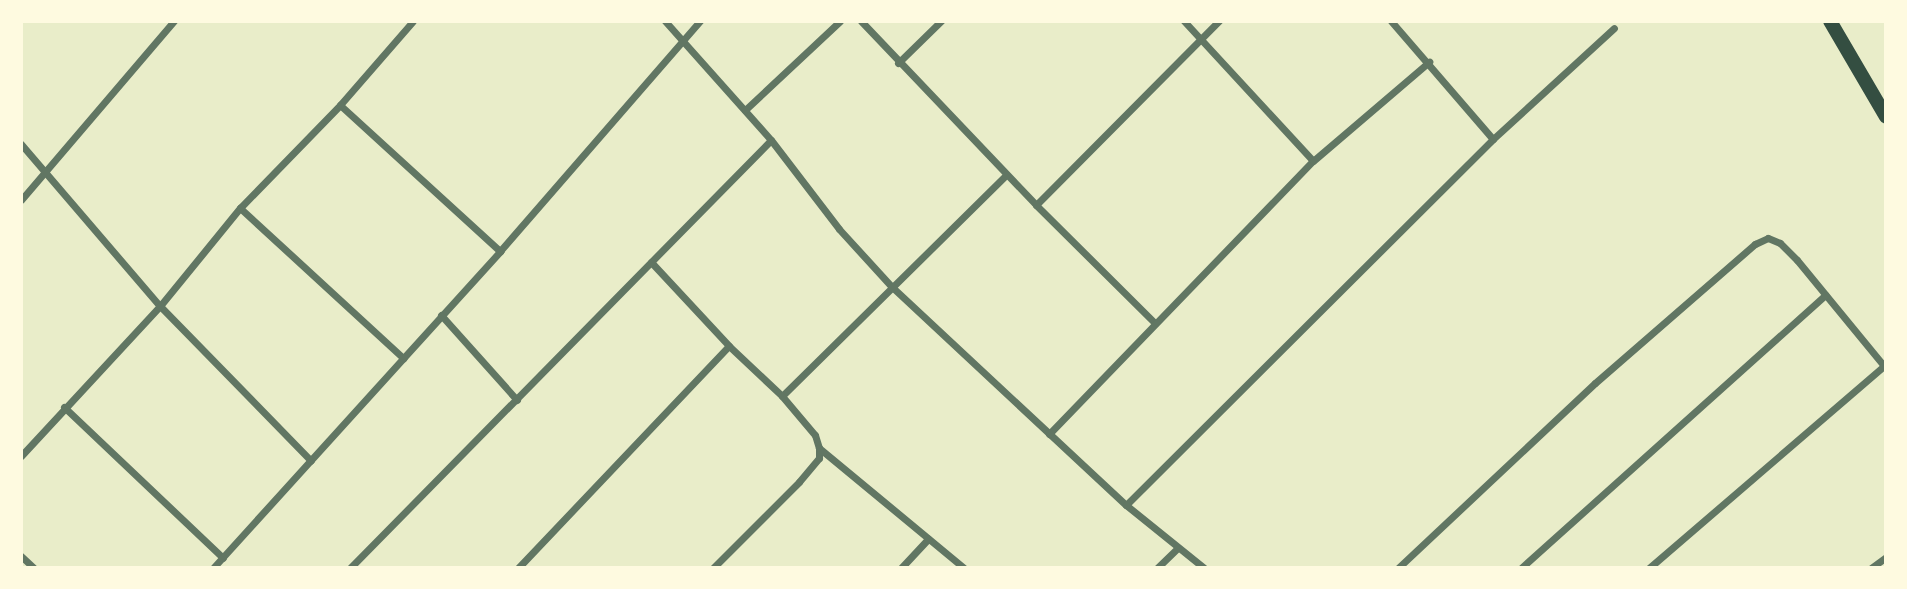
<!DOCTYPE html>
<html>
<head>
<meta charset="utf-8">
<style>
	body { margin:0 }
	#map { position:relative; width:1907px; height:589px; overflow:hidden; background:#e9edc9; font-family:Signika,sans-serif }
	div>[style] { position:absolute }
	.minor>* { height:7px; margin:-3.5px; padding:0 3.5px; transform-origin:3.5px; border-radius:3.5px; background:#617663 }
	.secondary>* { height:14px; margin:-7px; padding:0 7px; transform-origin:7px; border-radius:7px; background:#344e41 }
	span { translate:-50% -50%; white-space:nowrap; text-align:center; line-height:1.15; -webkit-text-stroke:5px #fefae0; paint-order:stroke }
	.frame { position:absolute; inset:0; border:23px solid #fefae0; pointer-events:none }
</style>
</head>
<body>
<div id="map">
	<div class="minor">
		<div style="left:665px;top:21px;width:159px;rotate:48.3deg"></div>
		<div style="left:771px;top:140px;width:112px;rotate:52.6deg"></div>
		<div style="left:839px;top:229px;width:77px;rotate:47.6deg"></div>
		<div style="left:891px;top:286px;width:321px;rotate:43deg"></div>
		<div style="left:1126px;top:505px;width:100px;rotate:38.9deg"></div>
		<div style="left:861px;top:21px;width:254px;rotate:46.4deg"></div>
		<div style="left:1036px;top:205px;width:168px;rotate:44.8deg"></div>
		<div style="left:1184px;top:21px;width:190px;rotate:47.3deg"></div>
		<div style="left:1391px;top:21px;width:156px;rotate:49.2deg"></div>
		<div style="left:898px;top:63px;width:60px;rotate:-44.3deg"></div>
		<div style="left:340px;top:105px;width:217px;rotate:42.4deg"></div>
		<div style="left:745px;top:110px;width:130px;rotate:-43.1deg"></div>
		<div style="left:21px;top:144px;width:213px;rotate:49.4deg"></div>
		<div style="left:160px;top:306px;width:216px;rotate:45.7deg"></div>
		<div style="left:21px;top:200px;width:235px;rotate:-49.5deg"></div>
		<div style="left:1036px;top:205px;width:260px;rotate:-45.2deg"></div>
		<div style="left:240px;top:208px;width:222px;rotate:42.6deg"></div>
		<div style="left:651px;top:262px;width:115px;rotate:47.1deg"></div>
		<div style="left:729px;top:346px;width:73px;rotate:43.3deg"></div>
		<div style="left:782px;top:396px;width:51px;rotate:49.8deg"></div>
		<div style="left:815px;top:435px;width:14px;rotate:73deg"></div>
		<div style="left:819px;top:448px;width:10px;rotate:90deg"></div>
		<div style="left:819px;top:458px;width:31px;rotate:130deg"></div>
		<div style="left:799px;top:482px;width:122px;rotate:135deg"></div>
		<div style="left:441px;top:315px;width:114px;rotate:48.2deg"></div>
		<div style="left:782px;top:396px;width:315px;rotate:-44.6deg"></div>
		<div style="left:64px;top:407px;width:219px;rotate:43.5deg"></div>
		<div style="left:1049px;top:434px;width:380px;rotate:-46deg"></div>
		<div style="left:1313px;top:161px;width:153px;rotate:-40.5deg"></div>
		<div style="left:819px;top:448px;width:188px;rotate:39.6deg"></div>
		<div style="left:21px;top:456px;width:205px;rotate:-47.2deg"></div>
		<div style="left:160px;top:306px;width:127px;rotate:-50.8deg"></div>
		<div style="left:240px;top:208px;width:144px;rotate:-45.8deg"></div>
		<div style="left:340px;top:105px;width:111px;rotate:-49deg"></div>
		<div style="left:1126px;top:505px;width:518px;rotate:-44.92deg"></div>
		<div style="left:1493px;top:139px;width:164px;rotate:-42.5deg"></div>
		<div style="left:21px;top:556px;width:18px;rotate:43deg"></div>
		<div style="left:213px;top:568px;width:428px;rotate:-47.8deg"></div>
		<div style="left:500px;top:251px;width:305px;rotate:-49deg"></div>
		<div style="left:350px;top:568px;width:600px;rotate:-45.47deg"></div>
		<div style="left:518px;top:568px;width:306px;rotate:-46.5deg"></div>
		<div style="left:901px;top:568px;width:40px;rotate:-47deg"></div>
		<div style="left:1157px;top:568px;width:28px;rotate:-44deg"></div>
		<div style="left:1398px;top:568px;width:270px;rotate:-43.2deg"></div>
		<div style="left:1595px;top:383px;width:212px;rotate:-41deg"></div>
		<div style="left:1755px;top:244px;width:14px;rotate:-25deg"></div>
		<div style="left:1768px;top:238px;width:13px;rotate:23deg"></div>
		<div style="left:1780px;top:243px;width:24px;rotate:45deg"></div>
		<div style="left:1797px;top:260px;width:137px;rotate:50.6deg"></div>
		<div style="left:1521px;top:568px;width:409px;rotate:-41.9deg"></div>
		<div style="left:1649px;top:568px;width:313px;rotate:-40.7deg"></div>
		<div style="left:1871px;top:568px;width:19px;rotate:-36deg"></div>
	</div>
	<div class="secondary">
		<div style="left:1830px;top:21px;width:111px;rotate:59.7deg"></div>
	</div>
	<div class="frame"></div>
</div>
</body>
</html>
